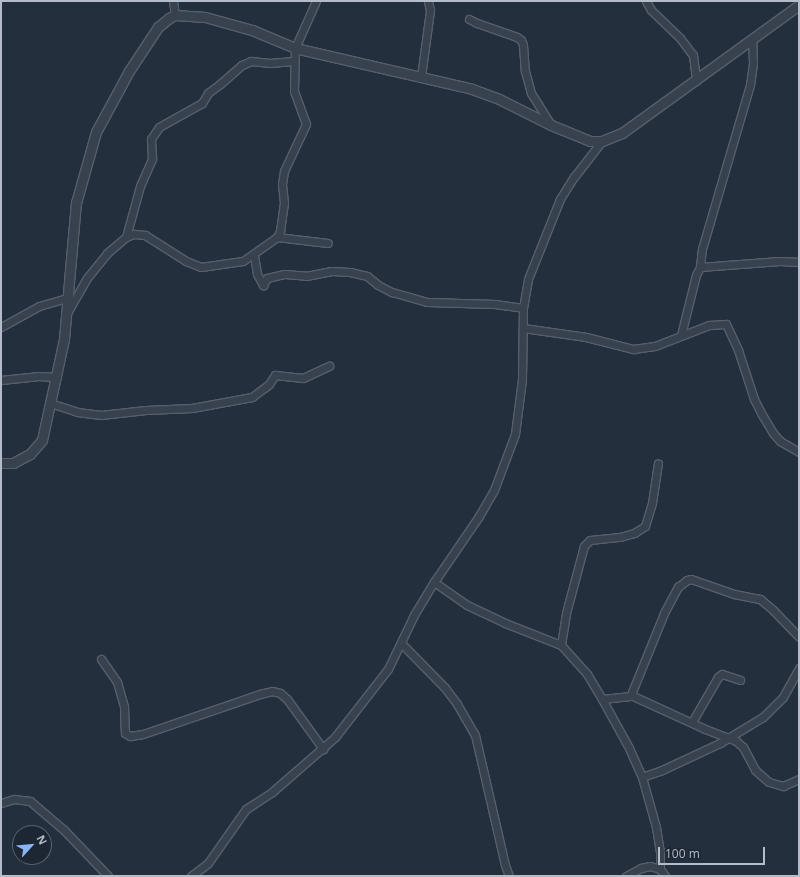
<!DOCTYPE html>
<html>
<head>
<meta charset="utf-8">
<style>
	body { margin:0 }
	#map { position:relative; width:800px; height:877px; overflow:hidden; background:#242f3e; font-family:"Open Sans",sans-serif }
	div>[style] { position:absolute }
	.roads { filter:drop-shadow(1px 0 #565f6c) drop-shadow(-1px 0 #565f6c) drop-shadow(0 1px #565f6c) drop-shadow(0 -1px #565f6c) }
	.minor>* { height:7px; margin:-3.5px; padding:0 3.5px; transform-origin:3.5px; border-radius:3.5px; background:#38414e }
	.tertiary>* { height:9px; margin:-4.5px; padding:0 4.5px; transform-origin:4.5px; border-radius:4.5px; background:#38414e }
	span { translate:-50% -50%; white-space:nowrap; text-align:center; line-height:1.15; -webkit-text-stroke:4px #1d2633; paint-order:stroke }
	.frame { position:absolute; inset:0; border:2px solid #b4bcc9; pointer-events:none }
	.north { position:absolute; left:12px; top:825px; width:40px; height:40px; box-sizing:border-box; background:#1d2633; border:1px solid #59626f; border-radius:50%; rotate:63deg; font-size:11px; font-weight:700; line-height:16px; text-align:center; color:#b4bcc9 }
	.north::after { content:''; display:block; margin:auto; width:14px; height:18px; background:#8ab4f8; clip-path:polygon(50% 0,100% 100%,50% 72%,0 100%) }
	.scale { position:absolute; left:658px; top:847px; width:107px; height:18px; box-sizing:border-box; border:2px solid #b4bcc9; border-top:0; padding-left:5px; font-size:12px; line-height:14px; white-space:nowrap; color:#b4bcc9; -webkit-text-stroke:3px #1d2633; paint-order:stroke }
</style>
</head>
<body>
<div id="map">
	<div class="roads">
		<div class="minor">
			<div style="left:173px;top:1px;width:14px;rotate:82deg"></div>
			<div style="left:646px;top:1px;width:10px;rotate:61deg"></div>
			<div style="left:651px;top:10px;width:40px;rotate:44deg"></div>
			<div style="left:680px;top:38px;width:21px;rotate:53deg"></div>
			<div style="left:693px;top:55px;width:26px;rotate:83deg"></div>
			<div style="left:469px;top:19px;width:9px;rotate:27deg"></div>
			<div style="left:477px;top:23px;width:42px;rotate:19.3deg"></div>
			<div style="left:517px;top:37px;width:5px;rotate:37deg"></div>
			<div style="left:521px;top:40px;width:5px;rotate:68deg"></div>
			<div style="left:523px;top:45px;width:26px;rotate:86deg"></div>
			<div style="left:525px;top:71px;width:23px;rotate:75deg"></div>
			<div style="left:531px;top:93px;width:38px;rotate:58deg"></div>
			<div style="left:421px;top:77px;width:68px;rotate:-82.3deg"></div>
			<div style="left:430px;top:10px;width:9px;rotate:-103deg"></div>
			<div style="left:126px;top:237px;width:53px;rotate:-74.6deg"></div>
			<div style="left:140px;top:186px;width:30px;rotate:-66deg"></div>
			<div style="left:152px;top:159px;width:20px;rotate:-93deg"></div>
			<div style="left:151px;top:139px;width:14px;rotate:-56deg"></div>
			<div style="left:159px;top:127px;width:49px;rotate:-29.2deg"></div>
			<div style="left:202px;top:103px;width:12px;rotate:-59deg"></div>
			<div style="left:208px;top:93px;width:15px;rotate:-37deg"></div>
			<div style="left:220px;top:84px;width:29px;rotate:-41deg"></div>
			<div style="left:242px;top:65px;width:10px;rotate:-24deg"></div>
			<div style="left:251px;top:61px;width:19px;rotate:6deg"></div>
			<div style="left:270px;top:63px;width:23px;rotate:-5deg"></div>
			<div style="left:277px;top:237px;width:51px;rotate:6.7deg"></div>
			<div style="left:254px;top:255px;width:19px;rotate:81deg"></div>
			<div style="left:257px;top:274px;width:13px;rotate:61deg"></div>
			<div style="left:263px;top:285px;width:8px;rotate:-60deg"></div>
			<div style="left:267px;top:278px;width:18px;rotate:-13deg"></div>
			<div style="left:285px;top:274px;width:21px;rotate:5deg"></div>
			<div style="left:306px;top:276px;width:26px;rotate:-11deg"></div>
			<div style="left:332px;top:271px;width:18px;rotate:3deg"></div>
			<div style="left:350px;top:272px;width:17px;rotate:13deg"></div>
			<div style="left:367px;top:276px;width:14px;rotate:39deg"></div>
			<div style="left:378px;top:285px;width:16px;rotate:27deg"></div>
			<div style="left:392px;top:292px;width:36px;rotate:16deg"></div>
			<div style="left:427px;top:302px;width:68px;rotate:1.7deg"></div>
			<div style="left:495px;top:304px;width:28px;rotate:8deg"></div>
			<div style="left:700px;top:267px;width:80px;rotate:-4.3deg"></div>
			<div style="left:780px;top:261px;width:19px;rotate:3deg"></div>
			<div style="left:67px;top:313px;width:40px;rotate:-60.3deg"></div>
			<div style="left:87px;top:278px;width:32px;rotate:-51deg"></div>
			<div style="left:107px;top:253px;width:25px;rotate:-40deg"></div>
			<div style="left:126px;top:237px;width:9px;rotate:-21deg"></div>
			<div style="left:134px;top:234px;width:11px;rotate:5deg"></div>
			<div style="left:145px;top:235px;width:49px;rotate:32.4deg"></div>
			<div style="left:186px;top:261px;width:16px;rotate:22deg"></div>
			<div style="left:201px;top:267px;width:42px;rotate:-8.1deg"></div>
			<div style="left:243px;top:261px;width:42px;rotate:-35.2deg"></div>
			<div style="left:277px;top:237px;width:7px;rotate:-63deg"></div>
			<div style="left:280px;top:231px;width:28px;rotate:-82deg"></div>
			<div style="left:284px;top:203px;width:19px;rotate:-96deg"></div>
			<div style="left:282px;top:184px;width:13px;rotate:-81deg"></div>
			<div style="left:284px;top:171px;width:52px;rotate:-64.9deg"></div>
			<div style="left:306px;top:124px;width:35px;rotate:-110deg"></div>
			<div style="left:294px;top:91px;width:43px;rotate:-88.7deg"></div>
			<div style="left:295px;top:48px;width:51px;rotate:-65.9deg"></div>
			<div style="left:1px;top:327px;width:43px;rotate:-28.9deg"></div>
			<div style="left:39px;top:306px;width:29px;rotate:-16deg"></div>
			<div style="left:523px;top:328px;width:64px;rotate:8.1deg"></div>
			<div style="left:586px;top:337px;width:49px;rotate:14.3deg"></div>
			<div style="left:633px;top:349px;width:22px;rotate:-8deg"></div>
			<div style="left:655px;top:346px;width:58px;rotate:-21.3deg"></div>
			<div style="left:709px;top:325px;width:17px;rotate:-3deg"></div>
			<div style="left:726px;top:324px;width:29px;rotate:65deg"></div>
			<div style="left:738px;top:350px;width:52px;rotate:71.9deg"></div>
			<div style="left:754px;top:399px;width:16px;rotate:63deg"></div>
			<div style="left:761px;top:413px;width:23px;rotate:59deg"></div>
			<div style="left:773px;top:433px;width:11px;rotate:49deg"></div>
			<div style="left:780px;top:441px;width:22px;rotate:30deg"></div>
			<div style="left:681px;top:335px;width:62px;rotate:-76deg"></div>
			<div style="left:696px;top:275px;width:9px;rotate:-63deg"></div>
			<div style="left:700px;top:267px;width:18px;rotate:-84deg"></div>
			<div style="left:702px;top:249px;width:171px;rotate:-73.7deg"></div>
			<div style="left:750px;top:85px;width:22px;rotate:-82deg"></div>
			<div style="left:753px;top:63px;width:23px;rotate:-92deg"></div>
			<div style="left:1px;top:380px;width:36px;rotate:-6deg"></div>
			<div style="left:37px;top:376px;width:20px;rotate:3deg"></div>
			<div style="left:50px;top:403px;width:28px;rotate:18deg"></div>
			<div style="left:77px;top:412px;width:24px;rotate:7deg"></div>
			<div style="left:101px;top:415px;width:45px;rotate:-6.3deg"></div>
			<div style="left:146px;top:410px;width:46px;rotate:-2.5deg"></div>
			<div style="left:192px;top:408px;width:61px;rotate:-10.4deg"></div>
			<div style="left:252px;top:397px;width:21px;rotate:-37deg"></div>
			<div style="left:269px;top:384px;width:11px;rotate:-56deg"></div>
			<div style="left:275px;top:375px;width:28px;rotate:6deg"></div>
			<div style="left:303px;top:378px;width:29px;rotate:-25deg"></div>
			<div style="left:434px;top:582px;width:40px;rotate:34.9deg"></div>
			<div style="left:467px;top:605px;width:42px;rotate:25.3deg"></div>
			<div style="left:505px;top:623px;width:60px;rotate:21.4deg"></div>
			<div style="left:561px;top:645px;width:39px;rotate:48deg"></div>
			<div style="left:587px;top:674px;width:29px;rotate:59deg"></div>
			<div style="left:602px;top:699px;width:31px;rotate:-6deg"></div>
			<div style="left:633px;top:696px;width:79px;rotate:24.6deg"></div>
			<div style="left:705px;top:729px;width:33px;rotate:21deg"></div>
			<div style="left:736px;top:741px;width:9px;rotate:41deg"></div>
			<div style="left:743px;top:747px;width:26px;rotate:62deg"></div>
			<div style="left:755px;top:770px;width:18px;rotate:41deg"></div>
			<div style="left:769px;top:782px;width:15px;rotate:16deg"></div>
			<div style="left:783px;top:786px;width:17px;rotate:-24deg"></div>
			<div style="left:401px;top:643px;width:63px;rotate:45.6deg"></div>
			<div style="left:445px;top:688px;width:20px;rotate:53deg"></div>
			<div style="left:457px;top:704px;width:36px;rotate:60deg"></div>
			<div style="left:475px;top:735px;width:133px;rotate:77deg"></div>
			<div style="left:505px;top:865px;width:12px;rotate:70deg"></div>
			<div style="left:561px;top:645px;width:32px;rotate:-81deg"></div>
			<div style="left:566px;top:613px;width:69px;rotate:-75deg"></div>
			<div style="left:584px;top:546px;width:8px;rotate:-45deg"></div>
			<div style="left:590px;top:540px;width:30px;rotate:-6deg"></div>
			<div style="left:620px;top:537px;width:15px;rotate:-16deg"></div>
			<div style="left:634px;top:533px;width:13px;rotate:-32deg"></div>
			<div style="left:645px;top:526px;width:24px;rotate:-73deg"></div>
			<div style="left:652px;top:503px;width:40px;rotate:-81.5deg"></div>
			<div style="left:101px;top:659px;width:28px;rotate:55deg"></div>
			<div style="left:117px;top:682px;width:26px;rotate:74deg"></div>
			<div style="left:124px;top:707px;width:26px;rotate:88deg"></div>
			<div style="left:125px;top:733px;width:6px;rotate:31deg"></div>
			<div style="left:130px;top:736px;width:13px;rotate:-9deg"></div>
			<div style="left:143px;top:734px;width:124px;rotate:-18.9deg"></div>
			<div style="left:260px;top:694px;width:12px;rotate:-14deg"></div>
			<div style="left:272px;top:691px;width:8px;rotate:14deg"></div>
			<div style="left:280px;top:693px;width:9px;rotate:41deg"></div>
			<div style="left:287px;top:699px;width:62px;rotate:54.2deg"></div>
			<div style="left:633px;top:696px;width:4px;rotate:-104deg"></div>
			<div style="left:632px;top:692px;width:85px;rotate:-67.9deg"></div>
			<div style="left:664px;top:613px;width:30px;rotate:-62deg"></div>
			<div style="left:678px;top:587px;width:11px;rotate:-38deg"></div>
			<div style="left:687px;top:580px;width:4px;rotate:-14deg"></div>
			<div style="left:691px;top:579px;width:46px;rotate:19.2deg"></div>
			<div style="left:734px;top:594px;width:26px;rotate:11deg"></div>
			<div style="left:760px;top:599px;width:17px;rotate:40deg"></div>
			<div style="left:773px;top:610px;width:37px;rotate:46deg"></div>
			<div style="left:602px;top:699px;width:56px;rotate:61.1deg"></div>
			<div style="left:629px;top:748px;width:32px;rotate:66deg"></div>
			<div style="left:642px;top:777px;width:52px;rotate:74.4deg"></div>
			<div style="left:656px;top:827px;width:24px;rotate:81deg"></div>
			<div style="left:660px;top:851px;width:18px;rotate:90deg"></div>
			<div style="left:660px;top:869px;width:9px;rotate:54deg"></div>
			<div style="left:692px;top:722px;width:52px;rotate:-60deg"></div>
			<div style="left:718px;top:677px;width:5px;rotate:-37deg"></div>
			<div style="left:722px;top:674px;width:19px;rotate:18deg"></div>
			<div style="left:642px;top:777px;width:21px;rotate:-19deg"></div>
			<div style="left:662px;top:770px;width:64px;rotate:-25deg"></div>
			<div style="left:720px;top:743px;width:50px;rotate:-31.2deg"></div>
			<div style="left:763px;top:717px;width:28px;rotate:-45deg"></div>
			<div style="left:783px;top:697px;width:33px;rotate:-61deg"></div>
			<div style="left:1px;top:803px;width:14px;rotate:-17deg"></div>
			<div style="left:14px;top:799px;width:16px;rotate:7deg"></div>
			<div style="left:30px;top:801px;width:45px;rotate:40.5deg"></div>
			<div style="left:64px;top:830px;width:64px;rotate:46.3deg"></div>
			<div style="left:191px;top:876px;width:21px;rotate:-37deg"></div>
			<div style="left:208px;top:863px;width:66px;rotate:-54.9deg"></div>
			<div style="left:246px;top:809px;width:31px;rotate:-33deg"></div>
			<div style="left:272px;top:792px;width:84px;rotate:-41.1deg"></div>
			<div style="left:335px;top:737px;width:86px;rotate:-52.1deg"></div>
			<div style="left:388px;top:669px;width:60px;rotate:-64.3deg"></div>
			<div style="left:414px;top:615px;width:39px;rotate:-59deg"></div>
			<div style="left:434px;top:582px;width:80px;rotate:-55.7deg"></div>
			<div style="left:479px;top:516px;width:30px;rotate:-60deg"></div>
			<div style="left:494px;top:490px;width:60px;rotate:-69.4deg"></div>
			<div style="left:515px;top:434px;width:55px;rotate:-82.7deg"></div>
			<div style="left:522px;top:379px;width:71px;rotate:-89.2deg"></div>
			<div style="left:523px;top:308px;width:29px;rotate:-80deg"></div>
			<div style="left:528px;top:279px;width:86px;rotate:-68.2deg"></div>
			<div style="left:560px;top:199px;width:26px;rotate:-58deg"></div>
			<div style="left:574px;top:177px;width:46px;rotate:-52.1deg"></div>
			<div style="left:626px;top:876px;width:17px;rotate:-28deg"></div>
			<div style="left:641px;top:868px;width:9px;rotate:-13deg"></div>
			<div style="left:650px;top:866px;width:10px;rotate:17deg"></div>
		</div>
		<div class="tertiary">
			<div style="left:1px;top:463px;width:12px"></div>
			<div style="left:13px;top:463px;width:19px;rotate:-28deg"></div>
			<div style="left:30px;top:454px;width:18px;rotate:-49deg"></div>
			<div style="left:42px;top:440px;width:103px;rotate:-77.7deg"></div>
			<div style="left:64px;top:339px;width:137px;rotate:-85deg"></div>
			<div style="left:76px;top:203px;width:74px;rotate:-74.3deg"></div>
			<div style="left:96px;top:132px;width:69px;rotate:-61.6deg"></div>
			<div style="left:129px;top:71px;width:53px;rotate:-56.6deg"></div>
			<div style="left:158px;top:27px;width:14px;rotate:-39deg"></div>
			<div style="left:169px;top:18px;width:7px;rotate:-27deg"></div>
			<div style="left:175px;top:15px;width:30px;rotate:4deg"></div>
			<div style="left:205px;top:17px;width:49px;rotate:15.5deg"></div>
			<div style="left:252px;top:30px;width:47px;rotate:22.7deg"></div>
			<div style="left:295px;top:48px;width:182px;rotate:13deg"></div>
			<div style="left:472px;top:89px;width:29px;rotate:20deg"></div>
			<div style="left:499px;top:99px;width:58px;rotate:26.6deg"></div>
			<div style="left:551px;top:125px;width:42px;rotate:22.3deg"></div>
			<div style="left:590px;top:141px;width:12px"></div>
			<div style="left:602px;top:141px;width:22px;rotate:-22deg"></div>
			<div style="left:622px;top:133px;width:218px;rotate:-35.9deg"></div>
		</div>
	</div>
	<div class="frame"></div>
	<div class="north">N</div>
	<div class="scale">100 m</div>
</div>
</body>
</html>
